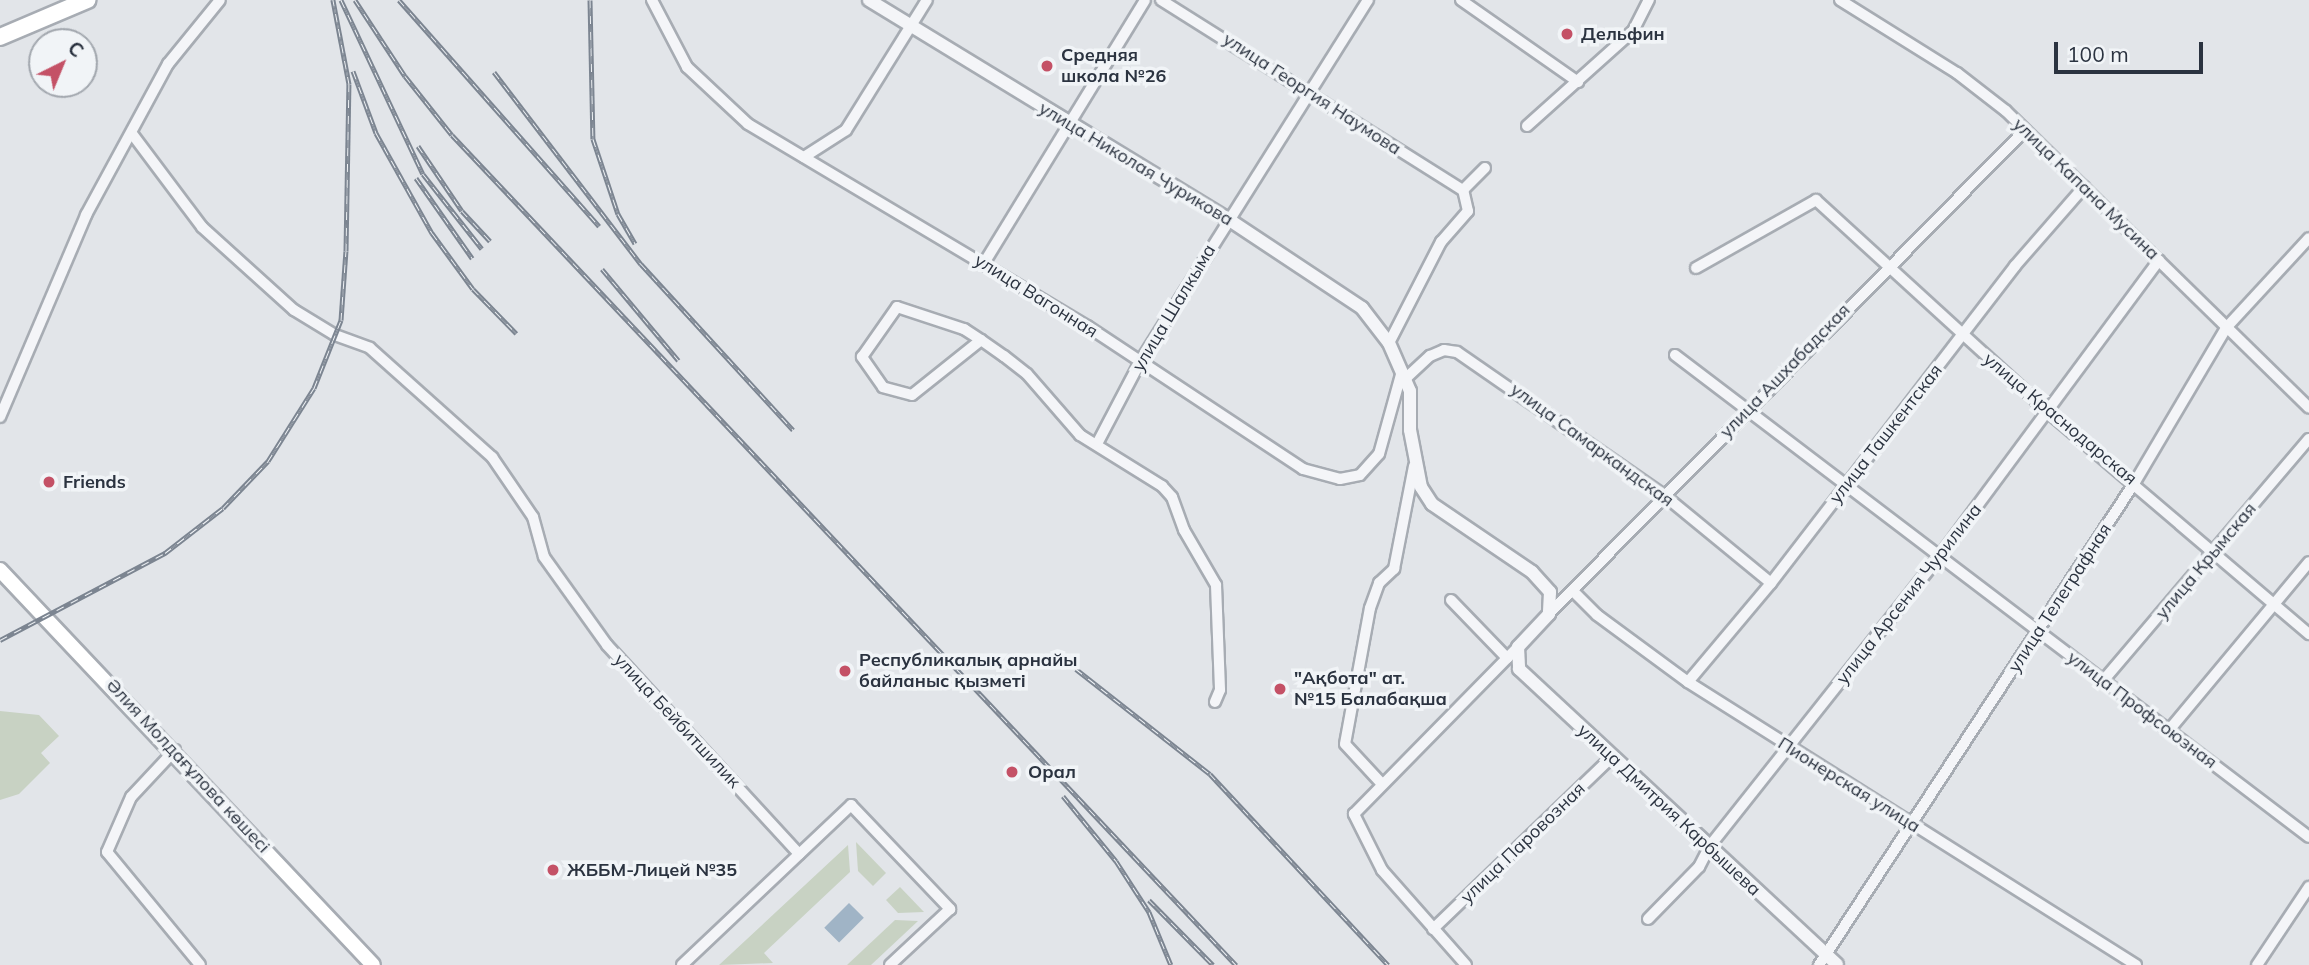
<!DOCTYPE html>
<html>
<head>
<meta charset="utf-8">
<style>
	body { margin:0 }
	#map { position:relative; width:2309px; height:965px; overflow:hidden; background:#e2e5e9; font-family:Mulish,sans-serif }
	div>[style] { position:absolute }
	.green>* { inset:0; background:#c8d2c3 }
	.water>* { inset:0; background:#a0b4c6; transform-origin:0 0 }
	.roads { filter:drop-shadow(2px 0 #a7acb3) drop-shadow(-2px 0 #a7acb3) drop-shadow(0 2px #a7acb3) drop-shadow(0 -2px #a7acb3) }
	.minor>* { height:10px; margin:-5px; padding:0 5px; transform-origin:5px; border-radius:5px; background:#f4f5f8 }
	.tertiary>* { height:12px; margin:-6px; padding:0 6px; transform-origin:6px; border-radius:6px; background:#f4f5f8 }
	.secondary>* { height:14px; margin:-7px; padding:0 7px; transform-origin:7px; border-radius:7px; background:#fff }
	.primary>* { height:16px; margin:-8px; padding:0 8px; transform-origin:8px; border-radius:8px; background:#fff }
	.rail>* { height:5px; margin-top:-2.5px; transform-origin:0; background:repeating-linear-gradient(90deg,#f1f4f7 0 8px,#7c8591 0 16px); box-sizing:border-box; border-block:2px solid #7c8591 }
	.dots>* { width:19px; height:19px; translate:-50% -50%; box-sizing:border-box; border:4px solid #f1f4f7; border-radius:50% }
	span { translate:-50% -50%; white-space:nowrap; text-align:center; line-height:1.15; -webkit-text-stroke:7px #f1f4f7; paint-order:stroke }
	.poi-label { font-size:18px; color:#2b3340; font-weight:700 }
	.left { translate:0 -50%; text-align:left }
	.street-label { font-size:18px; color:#2b3340 }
	.north { position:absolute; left:28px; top:28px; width:70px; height:70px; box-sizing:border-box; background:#f1f4f7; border:2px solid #a2a7ae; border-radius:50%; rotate:43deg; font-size:19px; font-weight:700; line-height:28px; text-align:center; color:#2b3340 }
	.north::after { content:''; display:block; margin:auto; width:24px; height:32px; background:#c45166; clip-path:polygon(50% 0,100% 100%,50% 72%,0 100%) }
	.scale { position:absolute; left:2054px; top:42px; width:149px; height:32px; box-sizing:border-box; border:4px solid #2b3340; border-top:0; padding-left:9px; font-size:21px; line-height:24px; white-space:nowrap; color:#2b3340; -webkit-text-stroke:5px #f1f4f7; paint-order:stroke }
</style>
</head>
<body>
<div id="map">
	<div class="green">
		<div style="clip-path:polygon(0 711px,39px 715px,59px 736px,41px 753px,50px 763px,19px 794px,0 800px)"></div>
		<div style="clip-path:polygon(856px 842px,886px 873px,873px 886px,858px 871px)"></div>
		<div style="clip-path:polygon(848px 845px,850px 872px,764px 953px,773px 963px,719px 965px)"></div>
		<div style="clip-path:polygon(900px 887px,924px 912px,898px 913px,886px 900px)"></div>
		<div style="clip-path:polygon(895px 920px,918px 921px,871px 965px,847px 965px)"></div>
	</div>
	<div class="water">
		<div style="left:849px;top:903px;width:21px;height:35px;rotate:45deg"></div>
	</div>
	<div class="roads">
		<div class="minor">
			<div style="left:652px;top:0;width:76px;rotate:62.4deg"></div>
			<div style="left:687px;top:67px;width:83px;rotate:43.1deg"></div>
			<div style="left:748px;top:124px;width:395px;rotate:30.8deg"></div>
			<div style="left:1087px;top:326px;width:259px;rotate:33.5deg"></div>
			<div style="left:1303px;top:469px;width:38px;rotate:15deg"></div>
			<div style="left:1340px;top:479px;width:20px;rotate:-11deg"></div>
			<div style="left:1360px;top:475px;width:28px;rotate:-48deg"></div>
			<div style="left:1379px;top:454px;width:86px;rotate:-74.5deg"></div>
			<div style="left:1161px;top:0;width:357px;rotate:32.2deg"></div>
			<div style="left:1461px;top:0;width:143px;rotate:35deg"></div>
			<div style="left:1840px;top:0;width:138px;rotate:32deg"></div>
			<div style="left:1957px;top:73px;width:62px;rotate:37.8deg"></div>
			<div style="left:2006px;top:111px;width:424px;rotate:44.4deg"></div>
			<div style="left:1527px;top:126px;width:142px;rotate:-41.9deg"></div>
			<div style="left:1633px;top:31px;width:35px;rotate:-63deg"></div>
			<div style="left:133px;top:135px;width:115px;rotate:53.1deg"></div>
			<div style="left:202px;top:227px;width:124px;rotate:42.1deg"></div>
			<div style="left:294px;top:310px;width:48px;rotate:31.4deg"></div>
			<div style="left:335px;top:335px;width:37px;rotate:20deg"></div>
			<div style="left:370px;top:348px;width:164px;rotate:41.8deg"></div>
			<div style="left:492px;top:457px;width:73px;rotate:55.7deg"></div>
			<div style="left:533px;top:517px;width:41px;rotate:74.6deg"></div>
			<div style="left:544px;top:557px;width:108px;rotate:54.4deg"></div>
			<div style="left:607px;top:645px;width:284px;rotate:47.4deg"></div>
			<div style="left:804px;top:157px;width:50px;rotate:-32.7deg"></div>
			<div style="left:846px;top:130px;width:153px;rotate:-58.1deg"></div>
			<div style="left:984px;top:263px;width:308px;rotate:-58.5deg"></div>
			<div style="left:1696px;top:268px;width:138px;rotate:-29.5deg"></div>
			<div style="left:1816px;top:200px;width:314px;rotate:42.4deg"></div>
			<div style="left:2048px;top:412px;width:343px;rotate:40.4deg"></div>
			<div style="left:981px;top:340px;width:88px;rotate:141.4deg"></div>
			<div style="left:912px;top:395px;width:30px;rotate:-165deg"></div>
			<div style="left:883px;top:387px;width:37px;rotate:-125deg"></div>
			<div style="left:862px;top:357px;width:61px;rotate:-55deg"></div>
			<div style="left:897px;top:307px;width:71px;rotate:18.2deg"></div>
			<div style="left:964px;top:329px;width:20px;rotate:33deg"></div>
			<div style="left:981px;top:340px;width:28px;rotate:35deg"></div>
			<div style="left:1004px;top:356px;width:29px;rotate:38deg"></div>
			<div style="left:1027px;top:374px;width:81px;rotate:49deg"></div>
			<div style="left:1080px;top:435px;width:97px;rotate:31.9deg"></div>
			<div style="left:1162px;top:486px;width:15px;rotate:48deg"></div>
			<div style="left:1172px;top:497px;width:35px;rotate:70deg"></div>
			<div style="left:1184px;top:530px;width:64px;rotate:59.8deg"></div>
			<div style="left:1216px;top:585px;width:105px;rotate:87.8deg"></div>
			<div style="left:1220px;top:690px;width:13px;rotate:113deg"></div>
			<div style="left:1389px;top:343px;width:114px;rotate:-62.8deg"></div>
			<div style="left:1441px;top:242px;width:41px;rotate:-48.9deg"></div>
			<div style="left:1468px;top:211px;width:22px;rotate:-103deg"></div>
			<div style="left:1463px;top:190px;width:31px;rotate:-45deg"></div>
			<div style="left:1675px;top:355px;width:796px;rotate:37.24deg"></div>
			<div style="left:1405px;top:379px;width:34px;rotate:-43deg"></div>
			<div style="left:1430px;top:356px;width:15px;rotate:-23deg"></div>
			<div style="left:1444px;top:350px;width:13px;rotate:9deg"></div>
			<div style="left:1457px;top:352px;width:253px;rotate:34.7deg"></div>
			<div style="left:1665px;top:496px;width:137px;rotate:39.4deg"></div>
			<div style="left:0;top:417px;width:220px;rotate:-66.9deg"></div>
			<div style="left:86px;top:215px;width:172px;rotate:-61.5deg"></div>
			<div style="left:168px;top:64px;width:82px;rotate:-50.9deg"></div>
			<div style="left:1098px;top:442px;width:90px;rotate:-62.3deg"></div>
			<div style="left:1140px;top:362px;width:428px;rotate:-57.8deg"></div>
			<div style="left:1573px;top:591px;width:34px;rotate:45deg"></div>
			<div style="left:1597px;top:615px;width:113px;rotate:36.4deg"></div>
			<div style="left:1688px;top:682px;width:530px;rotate:32.28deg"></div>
			<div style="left:1451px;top:600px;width:81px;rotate:46deg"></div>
			<div style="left:1549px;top:614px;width:677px;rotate:-45.48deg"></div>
			<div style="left:1688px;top:682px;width:129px;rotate:-50deg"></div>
			<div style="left:1771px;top:583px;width:400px;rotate:-52.4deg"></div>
			<div style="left:2015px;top:266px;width:105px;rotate:-48.9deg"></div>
			<div style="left:2102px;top:682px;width:319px;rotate:-49.6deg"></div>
			<div style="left:2170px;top:729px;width:217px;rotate:-50.2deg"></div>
			<div style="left:175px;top:750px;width:64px;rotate:133.1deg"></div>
			<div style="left:131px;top:797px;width:60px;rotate:113.6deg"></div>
			<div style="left:107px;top:852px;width:146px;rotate:50.5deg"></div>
			<div style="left:1382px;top:784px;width:54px;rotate:-132.8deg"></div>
			<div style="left:1345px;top:744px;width:138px;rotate:-79.6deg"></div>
			<div style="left:1370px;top:608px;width:27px;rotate:-70deg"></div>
			<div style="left:1379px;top:583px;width:21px;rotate:-43deg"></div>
			<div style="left:1394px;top:569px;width:105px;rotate:-79deg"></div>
			<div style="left:1648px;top:919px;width:73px;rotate:-45.6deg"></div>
			<div style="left:1699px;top:867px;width:22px;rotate:-63deg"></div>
			<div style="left:1709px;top:847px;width:372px;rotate:-51.6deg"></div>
			<div style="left:1940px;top:556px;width:368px;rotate:-53.5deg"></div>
			<div style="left:1433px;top:929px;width:248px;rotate:-43.9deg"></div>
			<div style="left:682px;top:965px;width:233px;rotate:-43.4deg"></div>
			<div style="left:851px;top:805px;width:144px;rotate:46.4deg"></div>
			<div style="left:950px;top:909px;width:82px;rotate:137deg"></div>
			<div style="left:1466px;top:965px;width:127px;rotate:-131.5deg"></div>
			<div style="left:1382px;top:870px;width:63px;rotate:-116.6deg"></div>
			<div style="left:1354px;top:814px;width:234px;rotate:-45.5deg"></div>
			<div style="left:1819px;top:965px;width:577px;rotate:-56.81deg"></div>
			<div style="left:2135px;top:482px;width:179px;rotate:-59.4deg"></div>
			<div style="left:2226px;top:328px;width:122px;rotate:-47.3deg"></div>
			<div style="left:2257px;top:965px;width:94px;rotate:-56.3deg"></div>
		</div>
		<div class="tertiary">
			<div style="left:869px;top:0;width:421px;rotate:31.4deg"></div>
			<div style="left:1228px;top:219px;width:161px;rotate:33.6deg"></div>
			<div style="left:1362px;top:308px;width:44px;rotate:52.4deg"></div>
			<div style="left:1389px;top:343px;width:52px;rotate:66.4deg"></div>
			<div style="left:1410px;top:391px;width:39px;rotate:90deg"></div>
			<div style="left:1410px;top:430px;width:58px;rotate:79.1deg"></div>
			<div style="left:1421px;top:487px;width:20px;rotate:57deg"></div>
			<div style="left:1432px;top:504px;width:121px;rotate:34.2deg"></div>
			<div style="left:1532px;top:572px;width:27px;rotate:48deg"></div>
			<div style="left:1550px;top:592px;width:22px;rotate:93deg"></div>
			<div style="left:1549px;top:614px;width:45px;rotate:133.2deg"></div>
			<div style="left:1518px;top:647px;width:22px;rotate:87deg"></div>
			<div style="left:1519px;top:669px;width:434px;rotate:42.9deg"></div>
		</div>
		<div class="secondary">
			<div style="left:0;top:570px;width:543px;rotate:46.64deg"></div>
		</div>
		<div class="primary">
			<div style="left:0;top:37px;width:95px;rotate:-23deg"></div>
		</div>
	</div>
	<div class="rail">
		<div style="left:341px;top:0;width:192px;rotate:64.8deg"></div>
		<div style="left:423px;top:174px;width:95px;rotate:51.8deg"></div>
		<div style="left:355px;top:0;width:91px;rotate:56.7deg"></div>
		<div style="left:405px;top:76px;width:75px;rotate:51.5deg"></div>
		<div style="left:452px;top:135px;width:1142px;rotate:46.63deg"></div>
		<div style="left:399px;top:0;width:302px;rotate:48.5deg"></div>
		<div style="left:590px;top:0;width:139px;rotate:88.8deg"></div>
		<div style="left:593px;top:139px;width:79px;rotate:71.6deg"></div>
		<div style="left:618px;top:214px;width:34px;rotate:60deg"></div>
		<div style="left:353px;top:71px;width:66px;rotate:69.6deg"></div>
		<div style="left:376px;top:133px;width:115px;rotate:60.8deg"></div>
		<div style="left:432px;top:233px;width:69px;rotate:53.8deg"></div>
		<div style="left:473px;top:289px;width:62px;rotate:45.7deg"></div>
		<div style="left:494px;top:72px;width:242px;rotate:52.6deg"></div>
		<div style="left:641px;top:264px;width:225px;rotate:47.5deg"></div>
		<div style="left:418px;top:146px;width:78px;rotate:55.9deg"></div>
		<div style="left:462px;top:211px;width:41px;rotate:47deg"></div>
		<div style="left:416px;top:178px;width:98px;rotate:55deg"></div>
		<div style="left:602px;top:269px;width:119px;rotate:50.1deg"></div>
		<div style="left:0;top:640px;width:187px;rotate:-27.8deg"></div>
		<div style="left:165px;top:553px;width:73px;rotate:-37.8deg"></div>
		<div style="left:223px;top:508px;width:65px;rotate:-46.2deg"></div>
		<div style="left:268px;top:461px;width:86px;rotate:-57.8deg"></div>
		<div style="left:314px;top:388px;width:73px;rotate:-68.3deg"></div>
		<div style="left:341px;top:320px;width:69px;rotate:-85.9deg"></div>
		<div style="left:346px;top:251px;width:167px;rotate:-89deg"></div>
		<div style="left:349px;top:84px;width:86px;rotate:-100.8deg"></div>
		<div style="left:1076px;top:669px;width:170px;rotate:38.1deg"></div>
		<div style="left:1210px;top:774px;width:261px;rotate:47deg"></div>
		<div style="left:1063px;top:796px;width:84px;rotate:50.8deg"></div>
		<div style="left:1116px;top:861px;width:61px;rotate:57.1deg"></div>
		<div style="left:1149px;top:912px;width:57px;rotate:67.5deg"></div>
		<div style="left:1149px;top:900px;width:91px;rotate:45.4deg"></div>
	</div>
	<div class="dots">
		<div style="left:1567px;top:34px;background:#c45166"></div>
		<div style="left:1047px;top:66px;background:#c45166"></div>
		<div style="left:49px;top:482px;background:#c45166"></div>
		<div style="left:845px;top:671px;background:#c45166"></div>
		<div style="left:1280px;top:689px;background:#c45166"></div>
		<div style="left:1012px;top:772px;background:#c45166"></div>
		<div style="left:553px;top:870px;background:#c45166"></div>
	</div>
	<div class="poi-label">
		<span class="left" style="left:1581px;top:34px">Дельфин</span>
		<span class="left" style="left:1061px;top:66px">Средняя<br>школа №26</span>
		<span class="left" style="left:63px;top:482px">Friends</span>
		<span class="left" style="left:859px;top:671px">Республикалық арнайы<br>байланыс қызметі</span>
		<span class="left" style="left:1294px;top:689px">"Ақбота" ат.<br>№15 Балабақша</span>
		<span class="left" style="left:1028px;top:772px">Орал</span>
		<span class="left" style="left:567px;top:870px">ЖББМ-Лицей №35</span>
	</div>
	<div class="street-label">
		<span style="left:1312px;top:94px;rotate:33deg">улица Георгия Наумова</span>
		<span style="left:1136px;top:164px;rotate:31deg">улица Николая Чурикова</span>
		<span style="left:2086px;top:189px;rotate:44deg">улица Капана Мусина</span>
		<span style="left:1036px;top:296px;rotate:32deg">улица Вагонная</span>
		<span style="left:1174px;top:308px;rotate:-59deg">улица Шалкыма</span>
		<span style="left:1785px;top:371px;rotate:-46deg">улица Ашхабадская</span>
		<span style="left:2060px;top:419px;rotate:40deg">улица Краснодарская</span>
		<span style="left:1886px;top:434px;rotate:-52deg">улица Ташкентская</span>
		<span style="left:1592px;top:445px;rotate:36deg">улица Самаркандская</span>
		<span style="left:2206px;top:561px;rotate:-50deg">улица Крымская</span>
		<span style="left:1909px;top:594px;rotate:-52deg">улица Арсения Чурилина</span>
		<span style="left:2060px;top:598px;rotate:-57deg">улица Телеграфная</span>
		<span style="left:2142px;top:710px;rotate:37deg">улица Профсоюзная</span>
		<span style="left:677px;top:721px;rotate:47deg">улица Бейбитшилик</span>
		<span style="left:188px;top:766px;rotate:47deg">Әлия Молдағұлова көшесі</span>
		<span style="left:1849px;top:785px;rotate:32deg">Пионерская улица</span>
		<span style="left:1669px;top:810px;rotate:43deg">улица Дмитрия Карбышева</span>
		<span style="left:1523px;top:843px;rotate:-44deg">улица Паровозная</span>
	</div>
	<div class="north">С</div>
	<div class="scale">100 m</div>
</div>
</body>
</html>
